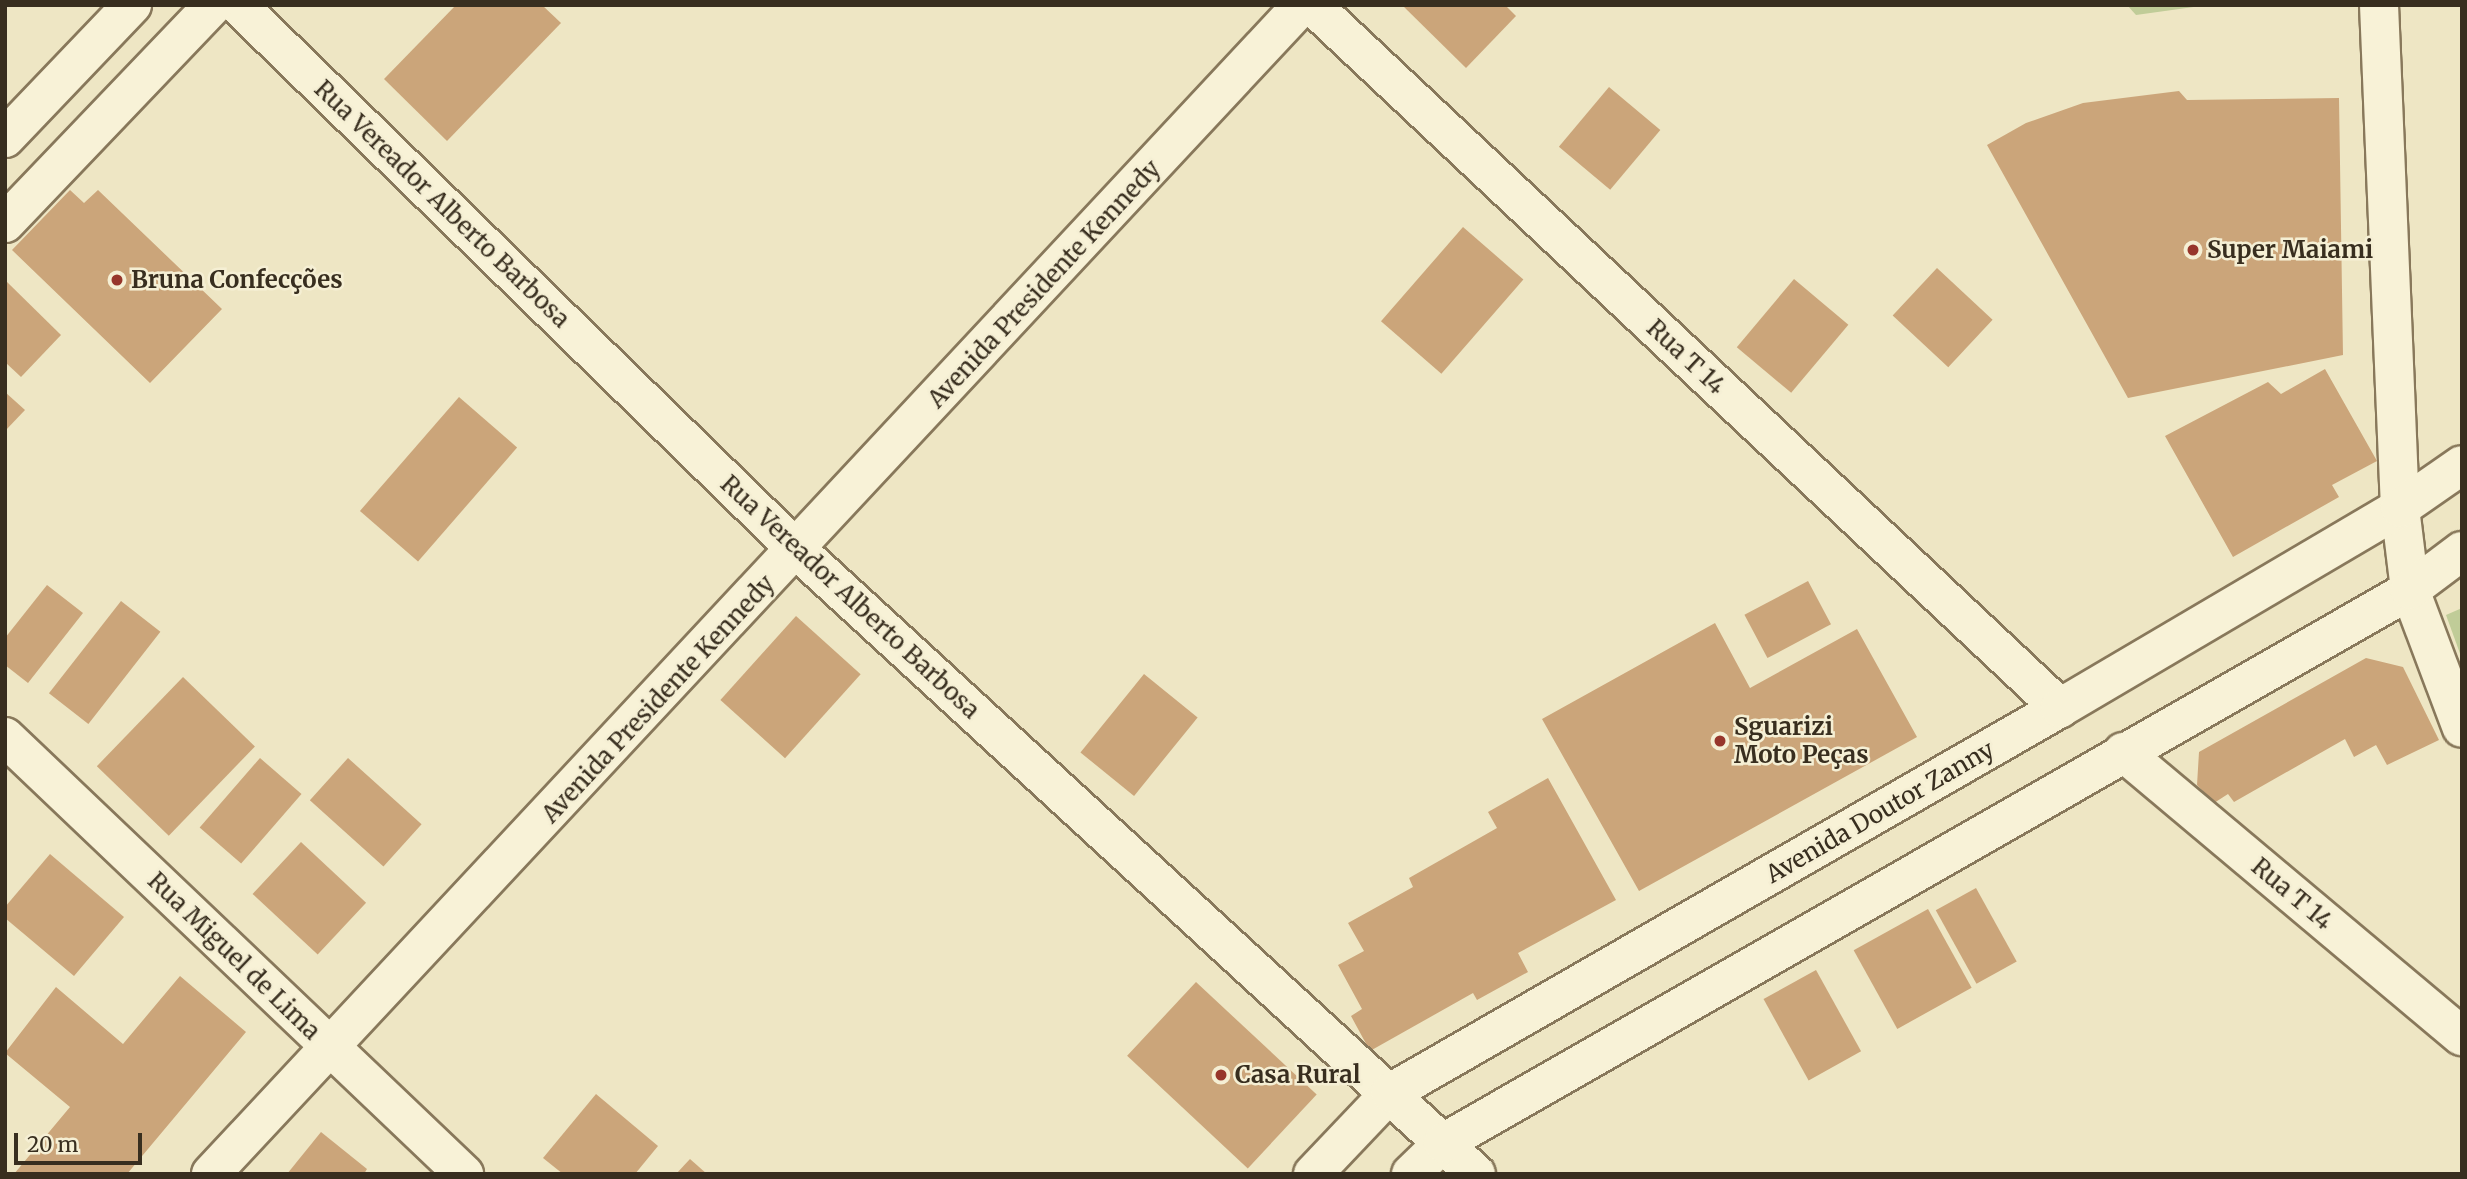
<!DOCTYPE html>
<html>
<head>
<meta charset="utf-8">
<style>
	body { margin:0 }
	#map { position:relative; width:2467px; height:1179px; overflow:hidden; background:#eee6c4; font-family:Merriweather,serif }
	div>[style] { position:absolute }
	.green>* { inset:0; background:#c0cc98 }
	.building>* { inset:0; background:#cba57a; transform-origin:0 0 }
	.roads { filter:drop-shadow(2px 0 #88785b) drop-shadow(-2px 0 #88785b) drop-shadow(0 2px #88785b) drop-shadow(0 -2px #88785b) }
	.minor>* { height:38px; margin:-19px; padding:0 19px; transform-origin:19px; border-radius:19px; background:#f8f2d7 }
	.dots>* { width:19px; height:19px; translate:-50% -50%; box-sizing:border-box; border:4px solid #f5efd4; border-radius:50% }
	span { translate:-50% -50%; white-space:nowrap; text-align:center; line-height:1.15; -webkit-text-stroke:5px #f5efd4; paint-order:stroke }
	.street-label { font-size:24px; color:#382e1f }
	.poi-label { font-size:24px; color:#382e1f; font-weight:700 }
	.left { translate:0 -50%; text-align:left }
	.frame { position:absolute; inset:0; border:7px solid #382e1f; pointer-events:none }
	.scale { position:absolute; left:14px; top:1133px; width:128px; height:32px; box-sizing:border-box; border:4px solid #382e1f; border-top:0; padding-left:9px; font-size:21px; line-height:24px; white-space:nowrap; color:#382e1f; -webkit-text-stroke:5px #f5efd4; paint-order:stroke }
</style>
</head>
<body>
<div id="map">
	<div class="green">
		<div style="clip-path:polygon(2127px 5px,2208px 5px,2136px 15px)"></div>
		<div style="clip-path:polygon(2462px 608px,2462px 659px,2446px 615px)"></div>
	</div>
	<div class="building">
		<div style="clip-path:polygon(456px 5px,542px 5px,561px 23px,447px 141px,384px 79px)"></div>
		<div style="clip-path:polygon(1402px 5px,1505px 5px,1516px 16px,1466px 68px)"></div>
		<div style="left:1609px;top:87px;width:67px;height:78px;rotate:40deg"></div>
		<div style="clip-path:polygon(2179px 91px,2187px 100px,2339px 98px,2343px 355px,2128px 398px,1987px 145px,2026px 123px,2083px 103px)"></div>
		<div style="clip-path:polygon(70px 190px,84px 203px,98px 190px,222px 309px,150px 383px,12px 250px)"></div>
		<div style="left:1463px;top:227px;width:80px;height:125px;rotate:41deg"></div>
		<div style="left:1937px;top:268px;width:76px;height:65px;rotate:43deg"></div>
		<div style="left:1794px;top:279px;width:71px;height:89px;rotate:40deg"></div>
		<div style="clip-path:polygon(5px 280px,61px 335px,21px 377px,5px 362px)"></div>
		<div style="clip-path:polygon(2325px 369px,2377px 461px,2332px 485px,2339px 497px,2233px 557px,2165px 436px,2268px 382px,2281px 394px)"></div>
		<div style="clip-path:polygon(5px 392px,25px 410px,5px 431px)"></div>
		<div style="left:459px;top:397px;width:77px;height:151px;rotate:41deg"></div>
		<div style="left:1808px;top:581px;width:49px;height:72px;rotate:62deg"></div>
		<div style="clip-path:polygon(47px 585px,83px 613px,28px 683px,5px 665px,5px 638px)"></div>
		<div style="left:121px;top:601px;width:50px;height:117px;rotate:38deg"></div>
		<div style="left:796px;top:616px;width:87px;height:113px;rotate:42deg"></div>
		<div style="clip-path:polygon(1715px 623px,1750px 688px,1857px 629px,1917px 737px,1639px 891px,1542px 719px)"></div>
		<div style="clip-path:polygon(2366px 658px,2403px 667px,2439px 740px,2387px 765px,2376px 745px,2354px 757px,2345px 739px,2234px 802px,2228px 794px,2214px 803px,2197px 785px,2199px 752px)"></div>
		<div style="left:1144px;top:674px;width:69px;height:101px;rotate:39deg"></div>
		<div style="left:183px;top:677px;width:100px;height:124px;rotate:44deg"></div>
		<div style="left:260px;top:758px;width:55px;height:92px;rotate:41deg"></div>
		<div style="left:348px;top:758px;width:99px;height:57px;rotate:42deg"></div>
		<div style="clip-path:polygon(1548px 778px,1616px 900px,1518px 953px,1528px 972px,1477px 1000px,1473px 993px,1370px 1051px,1351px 1016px,1362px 1009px,1338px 965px,1364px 951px,1348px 923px,1413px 887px,1409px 878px,1497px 828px,1488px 812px)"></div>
		<div style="left:301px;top:842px;width:89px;height:71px;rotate:43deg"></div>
		<div style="clip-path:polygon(50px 854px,124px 917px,74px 976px,5px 918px,5px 907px)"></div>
		<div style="left:1976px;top:888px;width:84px;height:46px;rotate:61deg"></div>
		<div style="left:1928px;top:909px;width:90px;height:85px;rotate:61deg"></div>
		<div style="left:1816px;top:970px;width:93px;height:60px;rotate:61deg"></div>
		<div style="clip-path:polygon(180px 976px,246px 1032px,127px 1174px,14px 1174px,70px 1107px,5px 1053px,56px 987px,123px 1044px)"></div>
		<div style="left:1196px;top:982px;width:165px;height:101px;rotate:43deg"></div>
		<div style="clip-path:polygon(596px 1094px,658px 1146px,635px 1174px,563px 1174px,543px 1158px)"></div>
		<div style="clip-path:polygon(321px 1132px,367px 1169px,364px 1174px,287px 1174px)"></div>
		<div style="clip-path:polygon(690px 1159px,707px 1174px,676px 1174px)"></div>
	</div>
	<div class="roads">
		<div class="minor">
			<div style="left:238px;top:5px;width:781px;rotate:44.27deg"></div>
			<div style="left:797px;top:550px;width:922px;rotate:42.58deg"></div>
			<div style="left:1312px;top:5px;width:1027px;rotate:43.22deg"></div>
			<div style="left:2379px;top:5px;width:503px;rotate:87.61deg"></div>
			<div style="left:2400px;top:508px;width:83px;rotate:83deg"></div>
			<div style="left:2410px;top:590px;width:147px;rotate:69.4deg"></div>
			<div style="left:5px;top:138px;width:184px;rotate:-46.3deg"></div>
			<div style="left:5px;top:223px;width:301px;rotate:-46.3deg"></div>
			<div style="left:5px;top:737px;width:634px;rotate:43.59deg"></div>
			<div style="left:2123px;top:752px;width:442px;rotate:40deg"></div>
			<div style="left:211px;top:1174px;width:1599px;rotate:-46.98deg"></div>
			<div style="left:1313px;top:1174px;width:112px;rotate:-46.5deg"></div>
			<div style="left:1390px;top:1093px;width:773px;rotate:-29.88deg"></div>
			<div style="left:2060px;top:708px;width:394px;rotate:-30.5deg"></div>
			<div style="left:2400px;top:508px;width:75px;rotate:-34.7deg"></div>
			<div style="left:1411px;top:1174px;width:45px;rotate:-44.1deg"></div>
			<div style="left:1443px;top:1143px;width:1114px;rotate:-29.76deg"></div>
			<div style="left:2410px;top:590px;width:65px;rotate:-36.9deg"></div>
		</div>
	</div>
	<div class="dots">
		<div style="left:2193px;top:250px;background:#97362b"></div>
		<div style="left:117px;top:280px;background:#97362b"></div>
		<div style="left:1720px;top:741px;background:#97362b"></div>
		<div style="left:1221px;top:1075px;background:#97362b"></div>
	</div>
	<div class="street-label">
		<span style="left:442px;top:204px;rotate:44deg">Rua Vereador Alberto Barbosa</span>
		<span style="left:1044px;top:284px;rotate:-47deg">Avenida Presidente Kennedy</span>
		<span style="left:1686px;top:357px;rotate:43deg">Rua T 14</span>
		<span style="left:850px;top:597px;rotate:43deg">Rua Vereador Alberto Barbosa</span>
		<span style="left:658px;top:699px;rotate:-47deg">Avenida Presidente Kennedy</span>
		<span style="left:1880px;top:812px;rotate:-30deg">Avenida Doutor Zanny</span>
		<span style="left:2292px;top:894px;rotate:40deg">Rua T 14</span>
		<span style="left:234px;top:956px;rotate:44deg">Rua Miguel de Lima</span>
	</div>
	<div class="poi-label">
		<span class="left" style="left:2207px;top:250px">Super Maiami</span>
		<span class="left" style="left:131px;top:280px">Bruna Confecções</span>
		<span class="left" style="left:1734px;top:741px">Sguarizi<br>Moto Peças</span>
		<span class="left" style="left:1235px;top:1075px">Casa Rural</span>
	</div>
	<div class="frame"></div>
	<div class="scale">20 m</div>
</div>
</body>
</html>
